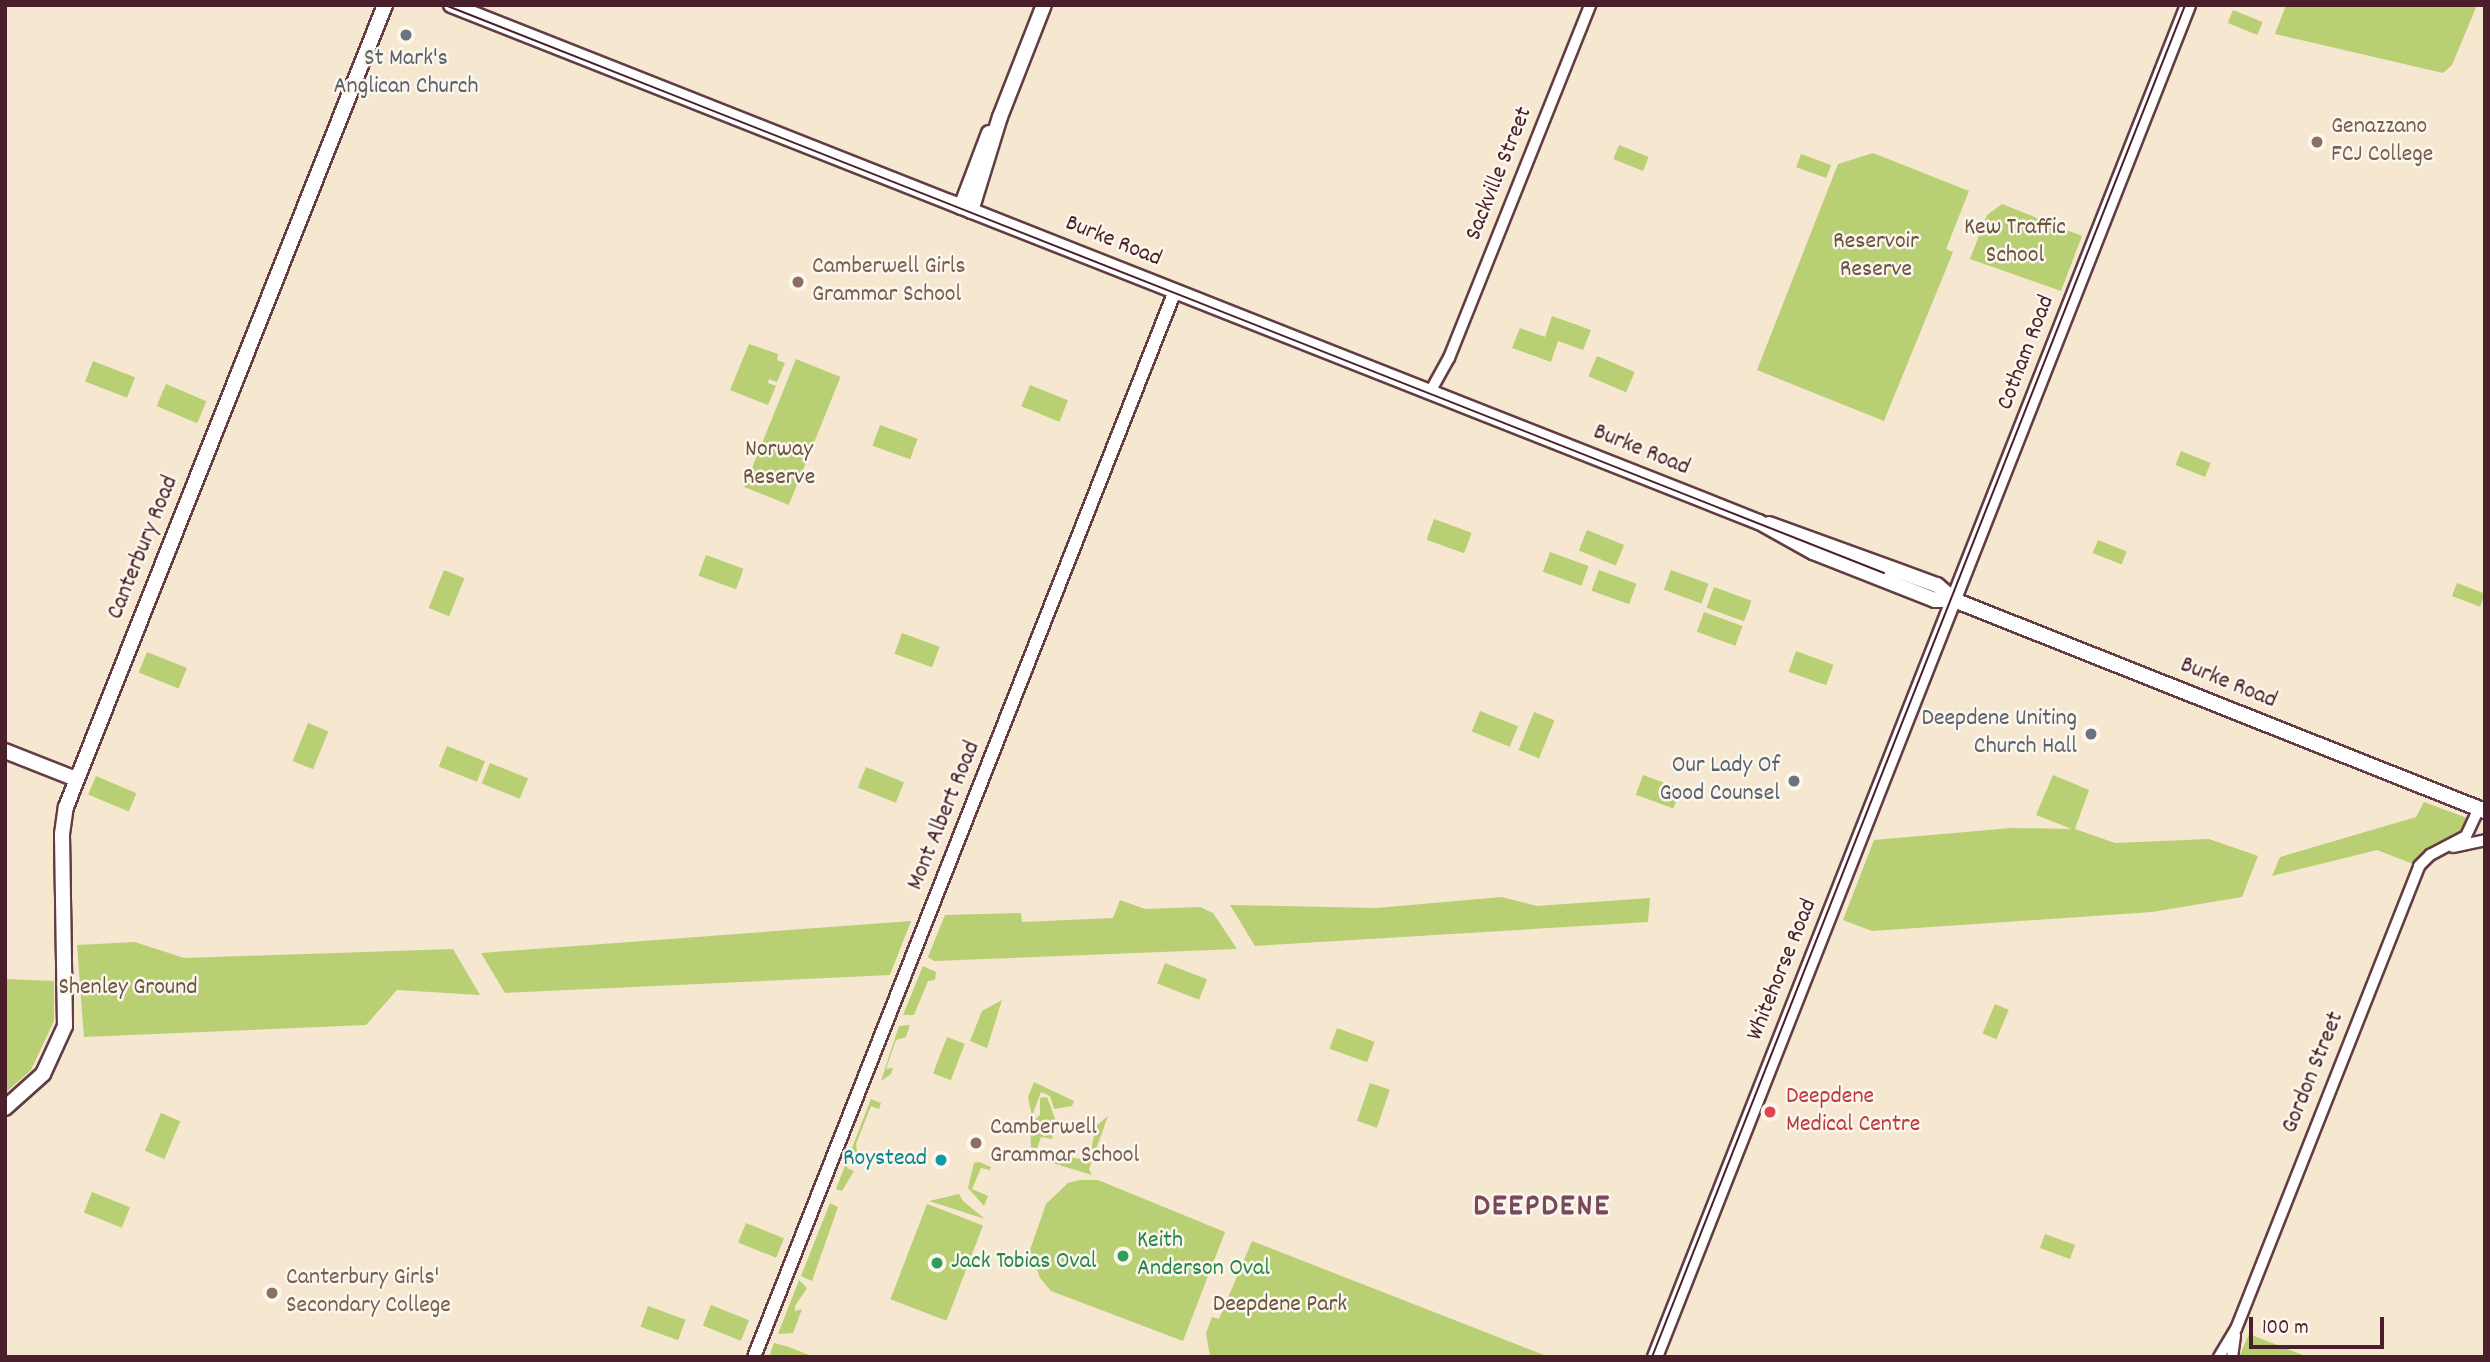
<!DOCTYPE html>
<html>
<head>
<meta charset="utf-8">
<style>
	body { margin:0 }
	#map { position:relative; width:2490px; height:1362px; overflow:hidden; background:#f6e7d1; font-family:Dekko,sans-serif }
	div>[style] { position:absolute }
	.green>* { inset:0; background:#b9cf73; transform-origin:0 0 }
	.roads { filter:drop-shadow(2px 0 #643d44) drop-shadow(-2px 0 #643d44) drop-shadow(0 2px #643d44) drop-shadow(0 -2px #643d44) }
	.tertiary>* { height:10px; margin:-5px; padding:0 5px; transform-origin:5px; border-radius:5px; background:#fff }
	.secondary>* { height:12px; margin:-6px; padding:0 6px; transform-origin:6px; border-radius:6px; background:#fff }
	.primary>* { height:14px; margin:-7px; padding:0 7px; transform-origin:7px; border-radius:7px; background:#fff }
	.tram>* { height:2px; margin:-1px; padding:0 1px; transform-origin:1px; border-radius:1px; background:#4a1f2b }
	.dots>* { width:19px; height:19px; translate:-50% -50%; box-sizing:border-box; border:4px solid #fbf7ec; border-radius:50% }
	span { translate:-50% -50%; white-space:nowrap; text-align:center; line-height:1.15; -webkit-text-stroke:5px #fbf7ec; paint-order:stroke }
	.worship-label { font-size:24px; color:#5b616d }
	.right { translate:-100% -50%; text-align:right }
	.education-label { font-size:24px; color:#785e54 }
	.left { translate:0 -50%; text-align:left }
	.street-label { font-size:24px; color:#4a1f2b }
	.park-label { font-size:24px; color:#6b5441 }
	.health-label { font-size:24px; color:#be3a42 }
	.culture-label { font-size:24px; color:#0d838f }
	.leisure-label { font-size:24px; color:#27864d }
	.district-label { font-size:32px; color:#77495b; font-weight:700; letter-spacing:2px }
	.frame { position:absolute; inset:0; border:7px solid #4a1f2b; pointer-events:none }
	.scale { position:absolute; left:2249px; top:1317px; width:135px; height:32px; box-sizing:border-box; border:4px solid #4a1f2b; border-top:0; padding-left:9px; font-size:21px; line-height:24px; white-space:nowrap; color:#4a1f2b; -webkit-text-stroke:5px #fbf7ec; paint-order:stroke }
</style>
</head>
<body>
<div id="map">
	<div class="green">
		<div style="clip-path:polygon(2286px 5px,2477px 5px,2452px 65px,2443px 73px,2275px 34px)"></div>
		<div style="left:2233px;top:10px;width:32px;height:14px;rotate:22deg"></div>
		<div style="left:1619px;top:145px;width:32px;height:15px;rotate:22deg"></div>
		<div style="clip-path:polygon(1873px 153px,1969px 191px,1946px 249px,1953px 252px,1884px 421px,1757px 370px,1838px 164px)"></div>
		<div style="left:1801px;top:154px;width:32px;height:14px;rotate:20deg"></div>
		<div style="clip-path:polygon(2002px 204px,2082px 236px,2061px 291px,1970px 259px,1987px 215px)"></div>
		<div style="clip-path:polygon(1552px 316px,1591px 330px,1583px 350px,1558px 341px,1551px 362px,1512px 348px,1520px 328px,1545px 337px)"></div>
		<div style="clip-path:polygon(749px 344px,778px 354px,777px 360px,785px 363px,777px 382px,769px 379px,768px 383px,776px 386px,768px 405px,730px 390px)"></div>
		<div style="left:1597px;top:356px;width:41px;height:22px;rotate:23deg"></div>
		<div style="left:796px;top:359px;width:48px;height:138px;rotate:22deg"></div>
		<div style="left:93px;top:361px;width:45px;height:22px;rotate:21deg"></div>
		<div style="left:166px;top:384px;width:44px;height:24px;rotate:23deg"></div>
		<div style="left:1030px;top:385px;width:41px;height:23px;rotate:22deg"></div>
		<div style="left:880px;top:425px;width:40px;height:22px;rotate:20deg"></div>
		<div style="left:2181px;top:451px;width:32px;height:15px;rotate:22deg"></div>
		<div style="left:1434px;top:519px;width:40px;height:22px;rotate:20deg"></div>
		<div style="left:1587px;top:530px;width:40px;height:22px;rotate:22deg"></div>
		<div style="left:2098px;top:540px;width:31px;height:14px;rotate:22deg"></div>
		<div style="left:1550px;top:552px;width:41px;height:21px;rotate:20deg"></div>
		<div style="left:706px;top:555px;width:40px;height:22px;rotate:20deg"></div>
		<div style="left:444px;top:570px;width:22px;height:41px;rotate:22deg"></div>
		<div style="left:1599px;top:570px;width:40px;height:22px;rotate:20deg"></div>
		<div style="left:1671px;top:570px;width:40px;height:21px;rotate:20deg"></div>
		<div style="left:2457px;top:583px;width:30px;height:14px;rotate:21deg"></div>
		<div style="left:1714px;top:587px;width:40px;height:22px;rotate:20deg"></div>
		<div style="left:1704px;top:612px;width:41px;height:21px;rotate:20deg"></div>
		<div style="left:902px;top:633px;width:40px;height:22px;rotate:20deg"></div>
		<div style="left:1796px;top:651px;width:40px;height:22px;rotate:20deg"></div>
		<div style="left:147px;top:652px;width:43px;height:22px;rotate:22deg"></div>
		<div style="left:1480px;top:711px;width:41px;height:22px;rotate:22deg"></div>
		<div style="left:1534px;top:712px;width:22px;height:41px;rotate:22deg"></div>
		<div style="left:308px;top:723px;width:22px;height:41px;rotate:22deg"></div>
		<div style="left:447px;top:746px;width:41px;height:22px;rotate:22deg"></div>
		<div style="left:490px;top:763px;width:41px;height:22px;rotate:22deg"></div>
		<div style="left:866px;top:767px;width:41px;height:22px;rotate:22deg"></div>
		<div style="left:1643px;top:775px;width:40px;height:21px;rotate:20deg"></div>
		<div style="clip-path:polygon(2053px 775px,2089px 790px,2075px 829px,2115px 843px,2209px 839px,2258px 856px,2242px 897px,2152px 912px,1872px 931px,1843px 920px,1874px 840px,2011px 828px,2072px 829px,2036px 815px)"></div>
		<div style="left:96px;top:776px;width:44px;height:20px;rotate:23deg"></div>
		<div style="clip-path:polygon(2424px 802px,2470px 819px,2463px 834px,2434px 844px,2413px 864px,2377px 850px,2272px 876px,2280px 857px,2416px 817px)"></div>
		<div style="clip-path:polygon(1502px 897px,1537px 906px,1650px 898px,1648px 922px,1255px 946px,1230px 905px,1376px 908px)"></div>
		<div style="clip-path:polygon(1120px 900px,1145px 909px,1200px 907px,1213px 913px,1237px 949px,934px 961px,928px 957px,945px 915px,1021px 913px,1022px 922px,1113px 918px)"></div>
		<div style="clip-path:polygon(911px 921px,890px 975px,505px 993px,481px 953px)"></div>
		<div style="clip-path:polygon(135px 942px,184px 958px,453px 949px,480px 995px,397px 990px,366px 1025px,84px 1037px,77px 945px)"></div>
		<div style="left:1165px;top:963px;width:45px;height:22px;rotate:21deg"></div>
		<div style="clip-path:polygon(923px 966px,936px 972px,935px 980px,928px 981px,914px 1015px,903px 1015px)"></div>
		<div style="clip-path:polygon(5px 979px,54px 981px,54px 1021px,31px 1070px,5px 1093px)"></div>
		<div style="clip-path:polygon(1002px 1000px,987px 1048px,970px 1041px,982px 1011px)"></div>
		<div style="left:1995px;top:1004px;width:15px;height:32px;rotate:23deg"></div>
		<div style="clip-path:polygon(910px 1025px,906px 1037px,896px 1040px,886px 1069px,893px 1068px,891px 1074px,881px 1081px,899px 1026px)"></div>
		<div style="left:1337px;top:1028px;width:40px;height:22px;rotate:20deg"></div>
		<div style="left:947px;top:1037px;width:19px;height:39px;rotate:21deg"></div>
		<div style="clip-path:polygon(1034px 1082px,1074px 1101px,1072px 1106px,1054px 1109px,1050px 1096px,1041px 1092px,1032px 1116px,1028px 1097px)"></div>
		<div style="left:1370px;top:1083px;width:21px;height:40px;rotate:19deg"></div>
		<div style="clip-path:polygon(1047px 1097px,1056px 1121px,1052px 1139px,1041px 1137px,1037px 1149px,1050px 1153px,1043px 1160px,1031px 1147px,1030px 1124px,1040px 1115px,1040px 1098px)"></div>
		<div style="clip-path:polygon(871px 1099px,881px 1103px,879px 1109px,871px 1106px,856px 1144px,858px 1158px,852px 1156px,847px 1168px,854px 1171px,842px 1191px,836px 1189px)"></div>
		<div style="left:161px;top:1113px;width:21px;height:41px;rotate:23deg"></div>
		<div style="clip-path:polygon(1108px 1116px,1089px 1169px,1092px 1175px,1046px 1161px,1054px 1153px,1079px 1159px,1091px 1150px,1096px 1126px)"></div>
		<div style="clip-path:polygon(979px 1162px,991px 1167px,990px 1170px,981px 1168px,972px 1189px,988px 1196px,984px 1206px,968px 1188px,974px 1163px)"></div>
		<div style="clip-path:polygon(1080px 1180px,1098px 1180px,1225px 1232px,1183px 1341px,1051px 1291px,1040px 1278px,1030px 1250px,1046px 1204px,1068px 1183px)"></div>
		<div style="left:92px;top:1192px;width:41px;height:22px;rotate:22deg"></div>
		<div style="clip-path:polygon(959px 1194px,963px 1201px,985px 1219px,929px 1201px)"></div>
		<div style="clip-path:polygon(830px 1203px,838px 1207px,812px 1281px,801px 1276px)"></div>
		<div style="left:927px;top:1204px;width:60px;height:102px;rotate:21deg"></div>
		<div style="left:746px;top:1223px;width:41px;height:21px;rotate:22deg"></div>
		<div style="left:2045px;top:1234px;width:32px;height:15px;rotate:20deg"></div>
		<div style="clip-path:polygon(1252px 1241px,1549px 1357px,1210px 1357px,1206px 1333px,1212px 1317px,1219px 1319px)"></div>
		<div style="clip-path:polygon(799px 1280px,807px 1288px,795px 1306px,795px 1311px,802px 1309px,793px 1333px,778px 1334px)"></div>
		<div style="left:711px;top:1305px;width:41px;height:22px;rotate:22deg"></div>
		<div style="left:648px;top:1306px;width:40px;height:22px;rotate:20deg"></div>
		<div style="clip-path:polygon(2249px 1334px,2308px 1357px,2239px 1357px)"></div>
		<div style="clip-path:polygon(774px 1343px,789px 1347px,814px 1357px,769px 1357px)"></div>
	</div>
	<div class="roads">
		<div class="tertiary">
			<div style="left:1430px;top:392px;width:39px;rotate:-61deg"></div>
			<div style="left:1449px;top:358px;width:380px;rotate:-68.2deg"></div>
			<div style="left:2453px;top:847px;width:33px;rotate:-12deg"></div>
			<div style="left:2219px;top:1357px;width:33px;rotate:-59deg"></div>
			<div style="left:2236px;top:1329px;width:498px;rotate:-68.4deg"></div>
			<div style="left:2419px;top:866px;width:16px;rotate:-45deg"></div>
			<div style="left:2430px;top:855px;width:41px;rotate:-27.8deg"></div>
			<div style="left:2466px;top:836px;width:31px;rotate:-65deg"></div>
			<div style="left:2232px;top:1357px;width:22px;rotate:-82deg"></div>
		</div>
		<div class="secondary">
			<div style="left:754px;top:1357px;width:1146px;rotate:-68.45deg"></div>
		</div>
		<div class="primary">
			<div style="left:451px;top:5px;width:1406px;rotate:21.57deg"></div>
			<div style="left:1759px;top:522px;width:62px;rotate:29.1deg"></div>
			<div style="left:1813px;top:552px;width:131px;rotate:21.5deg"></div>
			<div style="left:1935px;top:600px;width:19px"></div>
			<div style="left:1954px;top:600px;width:571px;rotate:21.67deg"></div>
			<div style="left:961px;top:207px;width:79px;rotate:-69.3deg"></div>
			<div style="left:971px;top:211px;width:98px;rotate:-72.9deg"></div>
			<div style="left:1000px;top:117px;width:120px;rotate:-68.6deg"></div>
			<div style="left:1769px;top:524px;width:179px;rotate:20deg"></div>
			<div style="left:1937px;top:585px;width:23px;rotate:41deg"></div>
			<div style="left:5px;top:751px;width:76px;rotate:21.5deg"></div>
			<div style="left:5px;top:1108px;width:51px;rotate:-41.8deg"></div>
			<div style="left:43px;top:1074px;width:53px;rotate:-65.4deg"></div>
			<div style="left:65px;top:1026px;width:192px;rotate:-90.9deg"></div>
			<div style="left:62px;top:834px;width:27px;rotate:-82deg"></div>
			<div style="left:66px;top:807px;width:863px;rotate:-68.31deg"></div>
			<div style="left:1655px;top:1357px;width:1453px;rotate:-68.48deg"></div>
		</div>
	</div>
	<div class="tram">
		<div style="left:445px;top:5px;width:1547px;rotate:21.54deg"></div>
		<div style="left:1652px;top:1357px;width:1453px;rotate:-68.48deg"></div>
	</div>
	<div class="dots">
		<div style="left:406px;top:35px;background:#6b7280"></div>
		<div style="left:2317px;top:142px;background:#8d6e63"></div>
		<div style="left:798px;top:282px;background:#8d6e63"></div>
		<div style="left:2091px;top:734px;background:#6b7280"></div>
		<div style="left:1794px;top:781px;background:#6b7280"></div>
		<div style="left:1770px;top:1112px;background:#e0444e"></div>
		<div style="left:976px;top:1143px;background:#8d6e63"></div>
		<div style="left:941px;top:1160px;background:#0f9aa8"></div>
		<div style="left:1123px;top:1256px;background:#2e9e5b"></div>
		<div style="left:937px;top:1263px;background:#2e9e5b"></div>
		<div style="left:272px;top:1293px;background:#8d6e63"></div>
	</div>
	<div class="worship-label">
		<span style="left:406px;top:74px">St Mark's<br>Anglican Church</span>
		<span class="right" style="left:2077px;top:734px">Deepdene Uniting<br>Church Hall</span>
		<span class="right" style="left:1780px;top:781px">Our Lady Of<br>Good Counsel</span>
	</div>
	<div class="education-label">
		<span class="left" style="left:2331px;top:142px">Genazzano<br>FCJ College</span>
		<span class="left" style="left:812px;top:282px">Camberwell Girls<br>Grammar School</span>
		<span class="left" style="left:990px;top:1143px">Camberwell<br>Grammar School</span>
		<span class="left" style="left:286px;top:1293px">Canterbury Girls'<br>Secondary College</span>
	</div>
	<div class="street-label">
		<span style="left:1500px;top:174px;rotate:-68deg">Sackville Street</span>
		<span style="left:1113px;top:242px;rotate:22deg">Burke Road</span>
		<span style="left:2027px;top:353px;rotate:-69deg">Cotham Road</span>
		<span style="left:1641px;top:451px;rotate:22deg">Burke Road</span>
		<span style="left:144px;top:548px;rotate:-68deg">Canterbury Road</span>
		<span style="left:2228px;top:684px;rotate:22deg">Burke Road</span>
		<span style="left:945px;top:816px;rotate:-68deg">Mont Albert Road</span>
		<span style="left:1783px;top:970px;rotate:-68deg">Whitehorse Road</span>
		<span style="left:2314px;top:1073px;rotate:-68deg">Gordon Street</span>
	</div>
	<div class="park-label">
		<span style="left:2015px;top:243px">Kew Traffic<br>School</span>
		<span style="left:1876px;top:257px">Reservoir<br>Reserve</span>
		<span style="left:779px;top:465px">Norway<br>Reserve</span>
		<span style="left:128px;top:989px">Shenley Ground</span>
		<span style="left:1280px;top:1306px">Deepdene Park</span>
	</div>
	<div class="health-label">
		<span class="left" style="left:1786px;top:1112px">Deepdene<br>Medical Centre</span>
	</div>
	<div class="culture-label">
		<span class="right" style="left:927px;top:1160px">Roystead</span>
	</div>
	<div class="leisure-label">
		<span class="left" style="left:1137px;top:1256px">Keith<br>Anderson Oval</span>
		<span class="left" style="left:951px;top:1263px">Jack Tobias Oval</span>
	</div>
	<div class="district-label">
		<span style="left:1542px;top:1208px">DEEPDENE</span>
	</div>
	<div class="frame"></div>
	<div class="scale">100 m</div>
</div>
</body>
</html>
